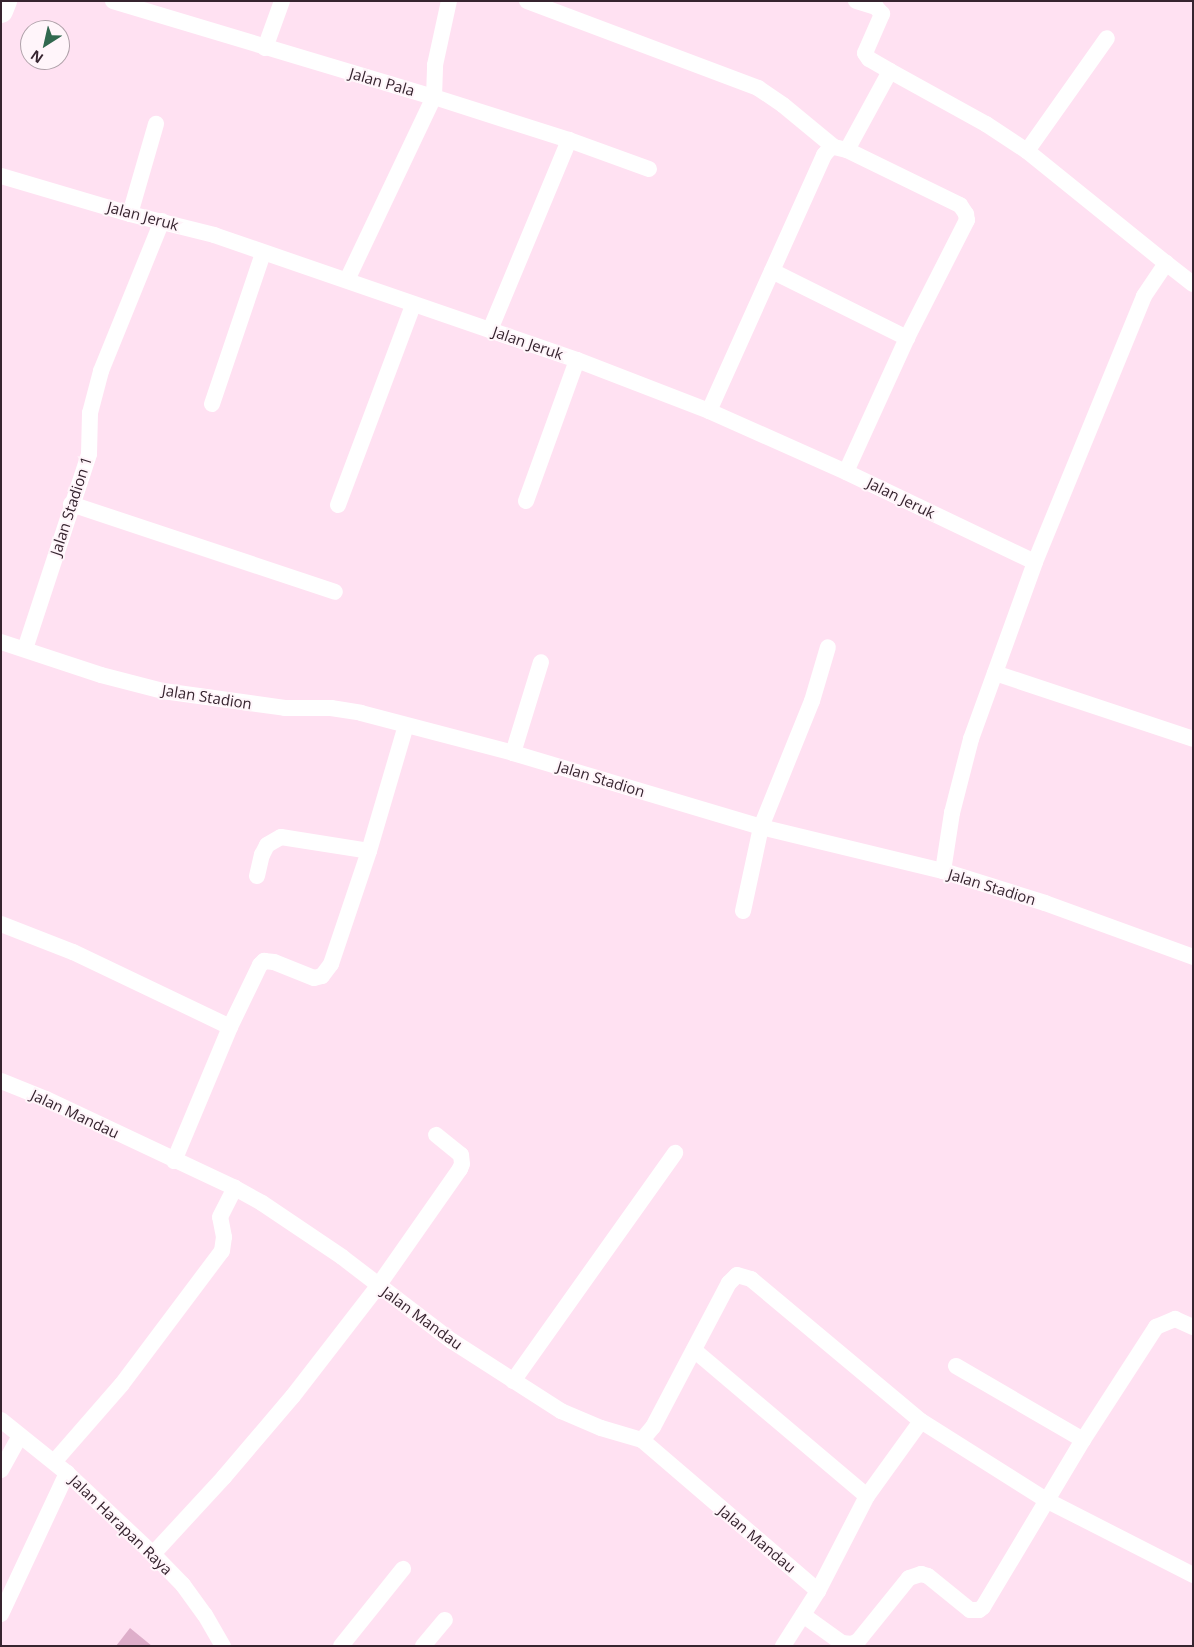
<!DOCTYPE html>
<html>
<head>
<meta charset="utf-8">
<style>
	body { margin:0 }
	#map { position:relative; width:1194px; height:1647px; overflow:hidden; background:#ffe1f2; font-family:"Open Sans",sans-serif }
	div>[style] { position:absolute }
	.building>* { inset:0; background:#deaeca }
	.minor>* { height:16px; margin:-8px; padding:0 8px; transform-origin:8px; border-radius:8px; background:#fff }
	.highway>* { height:24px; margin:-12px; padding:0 12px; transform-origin:12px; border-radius:12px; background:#fff }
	span { translate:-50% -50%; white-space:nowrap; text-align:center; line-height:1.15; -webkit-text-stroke:4px #fff5fa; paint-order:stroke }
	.street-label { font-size:15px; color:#36242f }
	.frame { position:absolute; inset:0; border:2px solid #36242f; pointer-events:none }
	.north { position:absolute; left:20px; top:20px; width:50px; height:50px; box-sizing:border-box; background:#fff5fa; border:1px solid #afa1a9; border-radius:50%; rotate:215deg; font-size:14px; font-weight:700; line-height:20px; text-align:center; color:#36242f }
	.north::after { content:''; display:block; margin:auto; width:18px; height:22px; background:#31684f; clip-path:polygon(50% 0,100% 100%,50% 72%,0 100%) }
</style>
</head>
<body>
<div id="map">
	<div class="building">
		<div style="clip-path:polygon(130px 1628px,152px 1646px,116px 1646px)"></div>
	</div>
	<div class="minor">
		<div style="left:113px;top:1px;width:335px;rotate:16.7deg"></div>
		<div style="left:434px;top:97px;width:142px;rotate:17.7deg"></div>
		<div style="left:569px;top:140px;width:85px;rotate:19.9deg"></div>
		<div style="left:527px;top:1px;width:247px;rotate:20.6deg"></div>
		<div style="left:758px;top:88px;width:30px;rotate:34deg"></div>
		<div style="left:783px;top:105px;width:66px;rotate:39.5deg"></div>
		<div style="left:265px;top:48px;width:50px;rotate:-70.1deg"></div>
		<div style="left:890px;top:71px;width:110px;rotate:28.9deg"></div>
		<div style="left:986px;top:124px;width:49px;rotate:33.4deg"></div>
		<div style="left:1027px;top:151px;width:179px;rotate:38.9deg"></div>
		<div style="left:847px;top:150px;width:90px;rotate:-61.4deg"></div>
		<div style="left:890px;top:71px;width:24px;rotate:-150deg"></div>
		<div style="left:869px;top:59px;width:7px;rotate:-124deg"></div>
		<div style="left:865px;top:53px;width:43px;rotate:-66.4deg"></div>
		<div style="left:882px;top:14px;width:9px;rotate:-131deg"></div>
		<div style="left:876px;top:7px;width:21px;rotate:-163deg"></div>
		<div style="left:1027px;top:151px;width:138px;rotate:-54.7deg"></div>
		<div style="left:1px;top:176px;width:134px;rotate:16.4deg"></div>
		<div style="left:130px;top:214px;width:87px;rotate:14deg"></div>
		<div style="left:214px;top:235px;width:384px;rotate:19deg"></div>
		<div style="left:577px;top:360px;width:142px;rotate:21.1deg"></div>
		<div style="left:709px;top:411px;width:150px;rotate:24deg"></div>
		<div style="left:846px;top:472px;width:209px;rotate:25.5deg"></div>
		<div style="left:130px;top:214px;width:94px;rotate:-73.9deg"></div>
		<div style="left:772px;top:271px;width:151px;rotate:26.4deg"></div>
		<div style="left:347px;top:280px;width:203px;rotate:-64.6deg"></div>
		<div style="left:434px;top:97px;width:32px;rotate:-88deg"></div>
		<div style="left:435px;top:65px;width:66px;rotate:-77.7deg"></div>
		<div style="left:490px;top:330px;width:206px;rotate:-67.4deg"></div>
		<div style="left:212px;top:404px;width:159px;rotate:-71.3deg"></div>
		<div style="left:709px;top:411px;width:281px;rotate:-65.8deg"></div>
		<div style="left:824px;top:155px;width:9px;rotate:-49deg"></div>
		<div style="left:830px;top:148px;width:4px;rotate:-14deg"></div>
		<div style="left:834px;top:147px;width:13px;rotate:13deg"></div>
		<div style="left:847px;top:150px;width:126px;rotate:26deg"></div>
		<div style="left:960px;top:205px;width:11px;rotate:56deg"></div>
		<div style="left:966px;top:214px;width:6px;rotate:81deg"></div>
		<div style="left:967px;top:220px;width:132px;rotate:117deg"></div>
		<div style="left:907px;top:338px;width:147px;rotate:114.5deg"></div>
		<div style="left:526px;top:501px;width:150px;rotate:-70.1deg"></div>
		<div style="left:71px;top:504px;width:278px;rotate:18.4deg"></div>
		<div style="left:338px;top:505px;width:214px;rotate:-69.4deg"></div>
		<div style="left:1px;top:642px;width:105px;rotate:18.3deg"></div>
		<div style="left:101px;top:675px;width:64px;rotate:14.5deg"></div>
		<div style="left:163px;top:691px;width:123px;rotate:7.9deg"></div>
		<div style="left:285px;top:708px;width:46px"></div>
		<div style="left:331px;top:708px;width:30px;rotate:9deg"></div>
		<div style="left:361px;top:713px;width:157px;rotate:14.7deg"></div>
		<div style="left:513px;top:753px;width:259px;rotate:16.6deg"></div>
		<div style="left:761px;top:827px;width:187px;rotate:13.6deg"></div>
		<div style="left:943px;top:871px;width:107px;rotate:17.4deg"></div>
		<div style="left:1045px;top:903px;width:158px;rotate:20deg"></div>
		<div style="left:25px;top:649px;width:205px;rotate:-71.8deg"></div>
		<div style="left:89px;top:454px;width:41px;rotate:-88.6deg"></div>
		<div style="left:90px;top:413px;width:43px;rotate:-75.3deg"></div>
		<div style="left:101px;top:371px;width:162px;rotate:-67.9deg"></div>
		<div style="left:995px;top:673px;width:209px;rotate:18.4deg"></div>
		<div style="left:513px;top:753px;width:95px;rotate:-72.9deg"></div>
		<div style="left:943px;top:871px;width:59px;rotate:-81.2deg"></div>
		<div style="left:952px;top:813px;width:76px;rotate:-75.6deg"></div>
		<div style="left:971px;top:739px;width:188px;rotate:-70.1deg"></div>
		<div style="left:1035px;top:562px;width:287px;rotate:-67.7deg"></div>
		<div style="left:1144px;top:296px;width:40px;rotate:-56deg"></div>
		<div style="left:1166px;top:263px;width:34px;rotate:38deg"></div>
		<div style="left:257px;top:876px;width:22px;rotate:-77deg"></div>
		<div style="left:262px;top:855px;width:11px;rotate:-63deg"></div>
		<div style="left:267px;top:845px;width:16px;rotate:-30deg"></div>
		<div style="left:281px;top:837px;width:89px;rotate:9deg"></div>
		<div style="left:743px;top:911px;width:86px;rotate:-77.9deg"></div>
		<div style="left:761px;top:827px;width:136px;rotate:-68deg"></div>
		<div style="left:812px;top:701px;width:56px;rotate:-73.5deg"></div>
		<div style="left:1px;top:924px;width:77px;rotate:21.3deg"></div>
		<div style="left:73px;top:952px;width:174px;rotate:25.5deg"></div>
		<div style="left:1px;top:1081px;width:48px;rotate:21.8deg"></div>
		<div style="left:46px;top:1099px;width:209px;rotate:25.2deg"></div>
		<div style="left:235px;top:1188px;width:31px;rotate:29deg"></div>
		<div style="left:262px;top:1203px;width:97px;rotate:34deg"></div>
		<div style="left:342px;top:1257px;width:138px;rotate:37.4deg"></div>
		<div style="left:452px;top:1341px;width:130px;rotate:32.7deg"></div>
		<div style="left:561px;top:1411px;width:43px;rotate:23deg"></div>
		<div style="left:601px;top:1428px;width:43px;rotate:16.3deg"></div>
		<div style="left:642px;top:1440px;width:232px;rotate:40.6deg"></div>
		<div style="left:174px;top:1161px;width:145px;rotate:-67.3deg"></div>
		<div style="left:230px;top:1027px;width:69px;rotate:-64.2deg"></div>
		<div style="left:260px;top:965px;width:6px;rotate:-45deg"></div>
		<div style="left:264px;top:961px;width:10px;rotate:6deg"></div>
		<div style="left:274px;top:962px;width:43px;rotate:21.8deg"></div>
		<div style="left:314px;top:978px;width:8px;rotate:-14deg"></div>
		<div style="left:322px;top:976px;width:15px;rotate:-53deg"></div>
		<div style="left:331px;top:964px;width:119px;rotate:-71.4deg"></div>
		<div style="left:369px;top:851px;width:131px;rotate:-73.6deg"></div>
		<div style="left:694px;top:1350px;width:226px;rotate:40.2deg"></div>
		<div style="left:956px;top:1366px;width:147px;rotate:30.2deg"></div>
		<div style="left:513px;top:1381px;width:280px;rotate:-54.6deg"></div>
		<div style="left:1px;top:1420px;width:85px;rotate:38.8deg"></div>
		<div style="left:67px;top:1473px;width:118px;rotate:43.3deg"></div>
		<div style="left:153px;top:1554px;width:43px;rotate:45.9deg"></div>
		<div style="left:183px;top:1585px;width:37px;rotate:54deg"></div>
		<div style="left:205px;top:1615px;width:36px;rotate:60deg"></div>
		<div style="left:642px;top:1440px;width:17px;rotate:-50deg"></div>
		<div style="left:653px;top:1427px;width:163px;rotate:-62.2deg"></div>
		<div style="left:729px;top:1283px;width:11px;rotate:-45deg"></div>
		<div style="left:737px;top:1275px;width:15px;rotate:16deg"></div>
		<div style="left:751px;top:1279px;width:222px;rotate:39.9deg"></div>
		<div style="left:54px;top:1462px;width:103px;rotate:-48.9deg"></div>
		<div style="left:122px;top:1384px;width:166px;rotate:-53.1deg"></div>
		<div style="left:222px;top:1251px;width:14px;rotate:-82deg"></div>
		<div style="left:224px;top:1237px;width:20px;rotate:-101deg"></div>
		<div style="left:220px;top:1217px;width:33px;rotate:-63deg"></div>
		<div style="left:1px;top:1470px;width:39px;rotate:-61deg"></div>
		<div style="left:153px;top:1554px;width:105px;rotate:-47.3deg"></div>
		<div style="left:224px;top:1477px;width:106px;rotate:-49.6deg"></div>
		<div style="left:293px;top:1396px;width:139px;rotate:-52.3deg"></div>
		<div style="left:378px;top:1286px;width:143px;rotate:-55deg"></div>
		<div style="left:460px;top:1169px;width:5px;rotate:-68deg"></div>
		<div style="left:462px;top:1164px;width:9px;rotate:-96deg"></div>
		<div style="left:461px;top:1155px;width:32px;rotate:-141deg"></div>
		<div style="left:1px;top:1614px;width:156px;rotate:-64.9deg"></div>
		<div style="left:803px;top:1615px;width:48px;rotate:35.7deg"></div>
		<div style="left:842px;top:1643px;width:10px;rotate:6deg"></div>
		<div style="left:852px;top:1644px;width:7px;rotate:-27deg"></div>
		<div style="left:858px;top:1641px;width:81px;rotate:-51deg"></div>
		<div style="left:909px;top:1578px;width:13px;rotate:-18deg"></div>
		<div style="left:921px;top:1574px;width:7px;rotate:16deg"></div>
		<div style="left:928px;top:1576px;width:54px;rotate:39deg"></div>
		<div style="left:970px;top:1610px;width:9px"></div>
		<div style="left:979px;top:1610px;width:5px;rotate:-37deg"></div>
		<div style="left:983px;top:1607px;width:195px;rotate:-59.1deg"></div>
		<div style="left:1083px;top:1440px;width:135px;rotate:-57.1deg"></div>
		<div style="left:1156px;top:1327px;width:21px;rotate:-23deg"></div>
		<div style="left:1175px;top:1319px;width:20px;rotate:24deg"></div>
		<div style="left:341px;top:1646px;width:99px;rotate:-51.2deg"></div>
		<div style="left:423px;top:1646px;width:34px;rotate:-50deg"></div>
		<div style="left:783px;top:1646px;width:65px;rotate:-57.5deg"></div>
		<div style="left:818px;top:1591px;width:107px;rotate:-62.7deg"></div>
		<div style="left:867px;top:1496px;width:92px;rotate:-54.2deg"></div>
		<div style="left:921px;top:1421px;width:148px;rotate:32.3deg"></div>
		<div style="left:1046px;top:1500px;width:165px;rotate:27deg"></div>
	</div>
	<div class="highway">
		<div style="left:1px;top:11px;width:11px;rotate:-68deg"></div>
	</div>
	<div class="street-label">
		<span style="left:382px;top:82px;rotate:16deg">Jalan Pala</span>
		<span style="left:143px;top:216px;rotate:15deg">Jalan Jeruk</span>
		<span style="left:528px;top:343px;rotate:19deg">Jalan Jeruk</span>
		<span style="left:901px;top:498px;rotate:26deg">Jalan Jeruk</span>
		<span style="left:71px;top:506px;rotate:-72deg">Jalan Stadion 1</span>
		<span style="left:207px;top:697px;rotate:9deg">Jalan Stadion</span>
		<span style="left:601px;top:779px;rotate:17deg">Jalan Stadion</span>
		<span style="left:992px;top:887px;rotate:17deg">Jalan Stadion</span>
		<span style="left:75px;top:1114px;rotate:25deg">Jalan Mandau</span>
		<span style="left:422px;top:1318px;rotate:36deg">Jalan Mandau</span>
		<span style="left:121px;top:1525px;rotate:44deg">Jalan Harapan Raya</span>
		<span style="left:757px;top:1539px;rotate:40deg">Jalan Mandau</span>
	</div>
	<div class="frame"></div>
	<div class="north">N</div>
</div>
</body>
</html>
